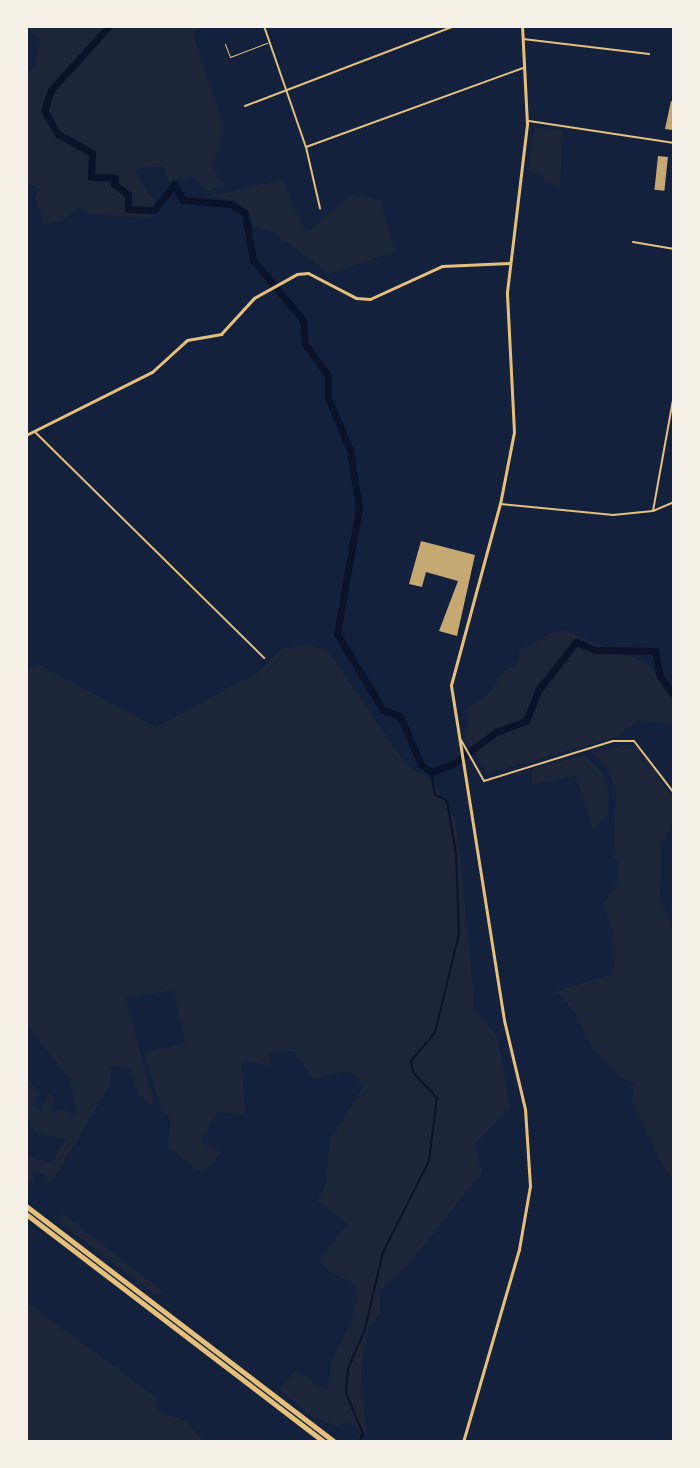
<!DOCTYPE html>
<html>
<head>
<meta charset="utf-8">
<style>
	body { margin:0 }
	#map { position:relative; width:700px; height:1468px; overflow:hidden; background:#14213d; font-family:Mulish,sans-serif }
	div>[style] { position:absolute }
	.green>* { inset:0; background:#1d2539 }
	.stream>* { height:2px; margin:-1px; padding:0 1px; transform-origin:1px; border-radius:1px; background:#0b132b }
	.river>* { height:7px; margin:-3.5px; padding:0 3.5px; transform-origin:3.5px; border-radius:3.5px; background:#0b132b }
	.building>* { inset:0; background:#c6a872; transform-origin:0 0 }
	.service>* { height:1px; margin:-0.5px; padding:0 0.5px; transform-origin:0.5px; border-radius:0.5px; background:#e5c07b }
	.minor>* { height:2px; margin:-1px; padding:0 1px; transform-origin:1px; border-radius:1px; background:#e5c07b }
	.tertiary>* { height:3px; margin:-1.5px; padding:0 1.5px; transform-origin:1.5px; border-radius:1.5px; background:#e5c07b }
	.secondary>* { height:3px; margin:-1.5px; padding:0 1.5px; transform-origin:1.5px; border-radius:1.5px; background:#e5c07b }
	.trunk>* { height:5px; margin:-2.5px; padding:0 2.5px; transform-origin:2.5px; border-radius:2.5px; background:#e5c07b }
	span { translate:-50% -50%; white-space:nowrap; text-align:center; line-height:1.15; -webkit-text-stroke:7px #f6f1e7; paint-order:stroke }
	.frame { position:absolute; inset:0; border:28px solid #f6f1e7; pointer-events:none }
</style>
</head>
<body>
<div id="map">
	<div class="green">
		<div style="clip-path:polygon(26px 26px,201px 26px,193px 34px,225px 128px,212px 167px,224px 185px,206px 192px,194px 176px,168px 181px,164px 167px,138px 168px,136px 173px,159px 209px,150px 218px,90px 214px,78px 207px,64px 220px,45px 224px,35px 198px,39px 189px,26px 182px,26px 76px,36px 64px,40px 40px)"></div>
		<div style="clip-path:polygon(535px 127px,563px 131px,560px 187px,545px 182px,543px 174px,528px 172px)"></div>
		<div style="clip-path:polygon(282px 180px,306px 234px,352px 194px,380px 200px,396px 251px,330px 274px,272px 231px,253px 227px,250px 214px,236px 200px,204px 197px)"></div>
		<div style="clip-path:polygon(566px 631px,647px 663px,674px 697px,674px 724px,639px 721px,614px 738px,487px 773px,464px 735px,470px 715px,466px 708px,488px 695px,504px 670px,514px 667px,521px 650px,553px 632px)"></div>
		<div style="clip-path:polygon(310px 644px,328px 651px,406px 765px,434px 782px,457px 823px,475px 1010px,497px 1036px,510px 1107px,474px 1145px,482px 1172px,409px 1264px,380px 1290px,380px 1313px,369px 1328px,361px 1368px,366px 1437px,350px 1422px,338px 1426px,314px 1418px,280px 1390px,294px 1370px,327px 1390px,332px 1359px,350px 1326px,358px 1295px,354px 1283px,329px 1272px,319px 1259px,348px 1224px,318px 1201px,326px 1183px,330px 1140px,363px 1087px,351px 1071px,312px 1078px,294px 1051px,269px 1052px,269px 1065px,242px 1061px,245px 1114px,217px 1112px,201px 1142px,221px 1152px,203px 1173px,169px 1148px,170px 1117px,162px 1112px,144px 1052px,185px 1043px,174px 990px,125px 998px,155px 1106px,139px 1096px,130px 1068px,110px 1066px,111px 1083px,55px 1177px,49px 1183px,43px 1173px,32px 1172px,33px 1180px,26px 1182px,26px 1151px,29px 1157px,51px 1163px,66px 1139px,35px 1133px,26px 1111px,26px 1075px,40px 1094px,35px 1104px,40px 1111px,48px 1093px,54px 1099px,51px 1115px,60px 1109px,77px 1115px,70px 1079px,26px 1024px,26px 670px,38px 664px,156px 727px,259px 672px,281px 649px)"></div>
		<div style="clip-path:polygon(630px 744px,641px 750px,674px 800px,674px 820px,661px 846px,660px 899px,674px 932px,674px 1175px,667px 1173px,633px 1104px,634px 1083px,619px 1077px,593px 1049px,574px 1011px,556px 991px,614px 974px,613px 932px,604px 903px,616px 885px,619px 863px,613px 858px,616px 794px,609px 771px,593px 753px)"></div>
		<div style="clip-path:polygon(585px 755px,604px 775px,609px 796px,608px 814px,593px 830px,576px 776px,532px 784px,532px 769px)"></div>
		<div style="clip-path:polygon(63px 1214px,164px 1292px,156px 1295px,57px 1221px)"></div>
		<div style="clip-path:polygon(26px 1302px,157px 1398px,158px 1412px,186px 1421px,204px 1442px,26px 1442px)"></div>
	</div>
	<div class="stream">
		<div style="left:359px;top:1442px;width:9px;rotate:-63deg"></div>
		<div style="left:363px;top:1434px;width:44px;rotate:-112.5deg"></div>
		<div style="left:346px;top:1393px;width:24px;rotate:-85deg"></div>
		<div style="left:348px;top:1369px;width:43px;rotate:-67deg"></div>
		<div style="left:365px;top:1329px;width:79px;rotate:-76.8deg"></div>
		<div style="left:383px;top:1252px;width:102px;rotate:-63.2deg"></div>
		<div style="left:429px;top:1161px;width:64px;rotate:-82.8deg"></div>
		<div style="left:437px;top:1098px;width:35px;rotate:-133deg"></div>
		<div style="left:413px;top:1072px;width:11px;rotate:-100deg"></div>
		<div style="left:411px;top:1061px;width:38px;rotate:-50deg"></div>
		<div style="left:435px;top:1032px;width:101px;rotate:-76.2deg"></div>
		<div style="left:459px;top:934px;width:80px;rotate:-92.1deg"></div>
		<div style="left:456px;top:854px;width:54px;rotate:-99.6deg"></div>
		<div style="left:447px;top:801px;width:14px;rotate:-150deg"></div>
		<div style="left:435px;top:794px;width:22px;rotate:-100deg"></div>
	</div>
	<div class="river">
		<div style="left:109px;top:26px;width:86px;rotate:132.2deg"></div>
		<div style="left:51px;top:90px;width:21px;rotate:109deg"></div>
		<div style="left:44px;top:110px;width:28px;rotate:60deg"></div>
		<div style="left:58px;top:134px;width:39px;rotate:29deg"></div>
		<div style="left:92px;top:153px;width:24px;rotate:92deg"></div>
		<div style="left:91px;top:177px;width:24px;rotate:2deg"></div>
		<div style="left:115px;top:178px;width:6px;rotate:99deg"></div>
		<div style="left:114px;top:184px;width:18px;rotate:38deg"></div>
		<div style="left:128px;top:195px;width:14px;rotate:90deg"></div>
		<div style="left:128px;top:209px;width:26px;rotate:2deg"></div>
		<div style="left:154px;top:210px;width:33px;rotate:-52deg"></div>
		<div style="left:174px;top:184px;width:18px;rotate:61deg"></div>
		<div style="left:183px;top:200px;width:47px;rotate:4.9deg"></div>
		<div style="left:230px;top:204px;width:17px;rotate:31deg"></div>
		<div style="left:245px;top:213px;width:48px;rotate:80.3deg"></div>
		<div style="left:253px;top:260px;width:78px;rotate:50.2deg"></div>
		<div style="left:303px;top:320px;width:24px;rotate:85deg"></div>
		<div style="left:305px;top:344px;width:39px;rotate:54deg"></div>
		<div style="left:328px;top:376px;width:22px;rotate:90deg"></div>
		<div style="left:328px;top:398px;width:56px;rotate:67.1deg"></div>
		<div style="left:350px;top:450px;width:59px;rotate:81.2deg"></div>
		<div style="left:359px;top:508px;width:128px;rotate:99.9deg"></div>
		<div style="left:337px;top:634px;width:89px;rotate:58.8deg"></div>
		<div style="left:383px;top:710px;width:18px;rotate:19deg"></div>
		<div style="left:400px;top:716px;width:53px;rotate:66.8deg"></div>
		<div style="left:421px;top:765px;width:12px;rotate:35deg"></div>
		<div style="left:431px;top:772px;width:23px;rotate:-20deg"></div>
		<div style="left:453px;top:764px;width:54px;rotate:-36.7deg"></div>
		<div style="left:496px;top:732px;width:32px;rotate:-20deg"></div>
		<div style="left:526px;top:721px;width:35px;rotate:-68deg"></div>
		<div style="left:539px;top:689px;width:60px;rotate:-51.8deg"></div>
		<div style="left:576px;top:642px;width:21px;rotate:23deg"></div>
		<div style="left:595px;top:650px;width:60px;rotate:1deg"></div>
		<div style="left:655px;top:651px;width:25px;rotate:79deg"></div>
		<div style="left:660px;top:676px;width:24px;rotate:54deg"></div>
	</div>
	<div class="building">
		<div style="clip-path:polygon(671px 101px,674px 102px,673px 130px,665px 129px)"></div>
		<div style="left:658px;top:156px;width:10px;height:34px;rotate:6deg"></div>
		<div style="clip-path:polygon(421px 541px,475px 555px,457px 636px,439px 631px,458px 581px,426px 572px,422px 587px,409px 584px)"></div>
	</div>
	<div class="service">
		<div style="left:225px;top:44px;width:14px;rotate:69deg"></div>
		<div style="left:230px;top:57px;width:40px;rotate:-21deg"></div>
	</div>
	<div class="minor">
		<div style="left:264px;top:26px;width:128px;rotate:70.9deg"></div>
		<div style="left:306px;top:147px;width:63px;rotate:77.1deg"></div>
		<div style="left:523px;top:39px;width:127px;rotate:6.8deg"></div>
		<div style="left:245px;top:106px;width:225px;rotate:-20.9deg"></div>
		<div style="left:529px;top:121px;width:147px;rotate:8.6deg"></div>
		<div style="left:306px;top:147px;width:231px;rotate:-20deg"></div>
		<div style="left:633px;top:242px;width:42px;rotate:9.7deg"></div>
		<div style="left:35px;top:432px;width:322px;rotate:44.6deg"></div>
		<div style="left:501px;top:504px;width:113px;rotate:5.6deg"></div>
		<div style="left:613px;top:515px;width:40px;rotate:-5.7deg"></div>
		<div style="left:653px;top:511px;width:23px;rotate:-23deg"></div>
		<div style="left:653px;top:511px;width:119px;rotate:-79.8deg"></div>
		<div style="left:461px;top:740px;width:47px;rotate:60.7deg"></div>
		<div style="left:484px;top:781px;width:135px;rotate:-17.2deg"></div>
		<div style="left:613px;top:741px;width:21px"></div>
		<div style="left:634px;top:741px;width:66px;rotate:52.4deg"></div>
	</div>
	<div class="tertiary">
		<div style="left:26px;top:435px;width:141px;rotate:-26.6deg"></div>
		<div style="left:152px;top:372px;width:47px;rotate:-42.4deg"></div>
		<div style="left:187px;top:340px;width:35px;rotate:-10deg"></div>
		<div style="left:221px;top:334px;width:49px;rotate:-47.5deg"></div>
		<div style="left:254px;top:298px;width:49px;rotate:-29.2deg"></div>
		<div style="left:297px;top:274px;width:11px;rotate:-5deg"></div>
		<div style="left:308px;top:273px;width:54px;rotate:27.5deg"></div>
		<div style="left:356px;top:298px;width:14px;rotate:4deg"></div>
		<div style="left:370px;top:299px;width:79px;rotate:-24.6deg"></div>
		<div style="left:442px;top:266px;width:67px;rotate:-2.6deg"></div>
	</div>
	<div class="secondary">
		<div style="left:463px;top:1442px;width:201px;rotate:-73.8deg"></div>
		<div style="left:519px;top:1249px;width:64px;rotate:-80.1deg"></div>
		<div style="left:530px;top:1186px;width:77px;rotate:-93.7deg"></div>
		<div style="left:525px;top:1109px;width:91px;rotate:-103.3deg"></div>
		<div style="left:504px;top:1020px;width:339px;rotate:-99deg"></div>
		<div style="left:451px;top:685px;width:188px;rotate:-74.9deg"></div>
		<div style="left:500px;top:504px;width:73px;rotate:-79deg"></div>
		<div style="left:514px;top:432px;width:140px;rotate:-92.9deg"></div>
		<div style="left:507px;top:292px;width:169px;rotate:-83.2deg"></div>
		<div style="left:527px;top:124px;width:98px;rotate:-92.9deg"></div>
	</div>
	<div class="trunk">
		<div style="left:26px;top:1206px;width:389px;rotate:37.4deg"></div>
		<div style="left:26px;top:1214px;width:375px;rotate:37.4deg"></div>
	</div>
	<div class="frame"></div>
</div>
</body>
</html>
